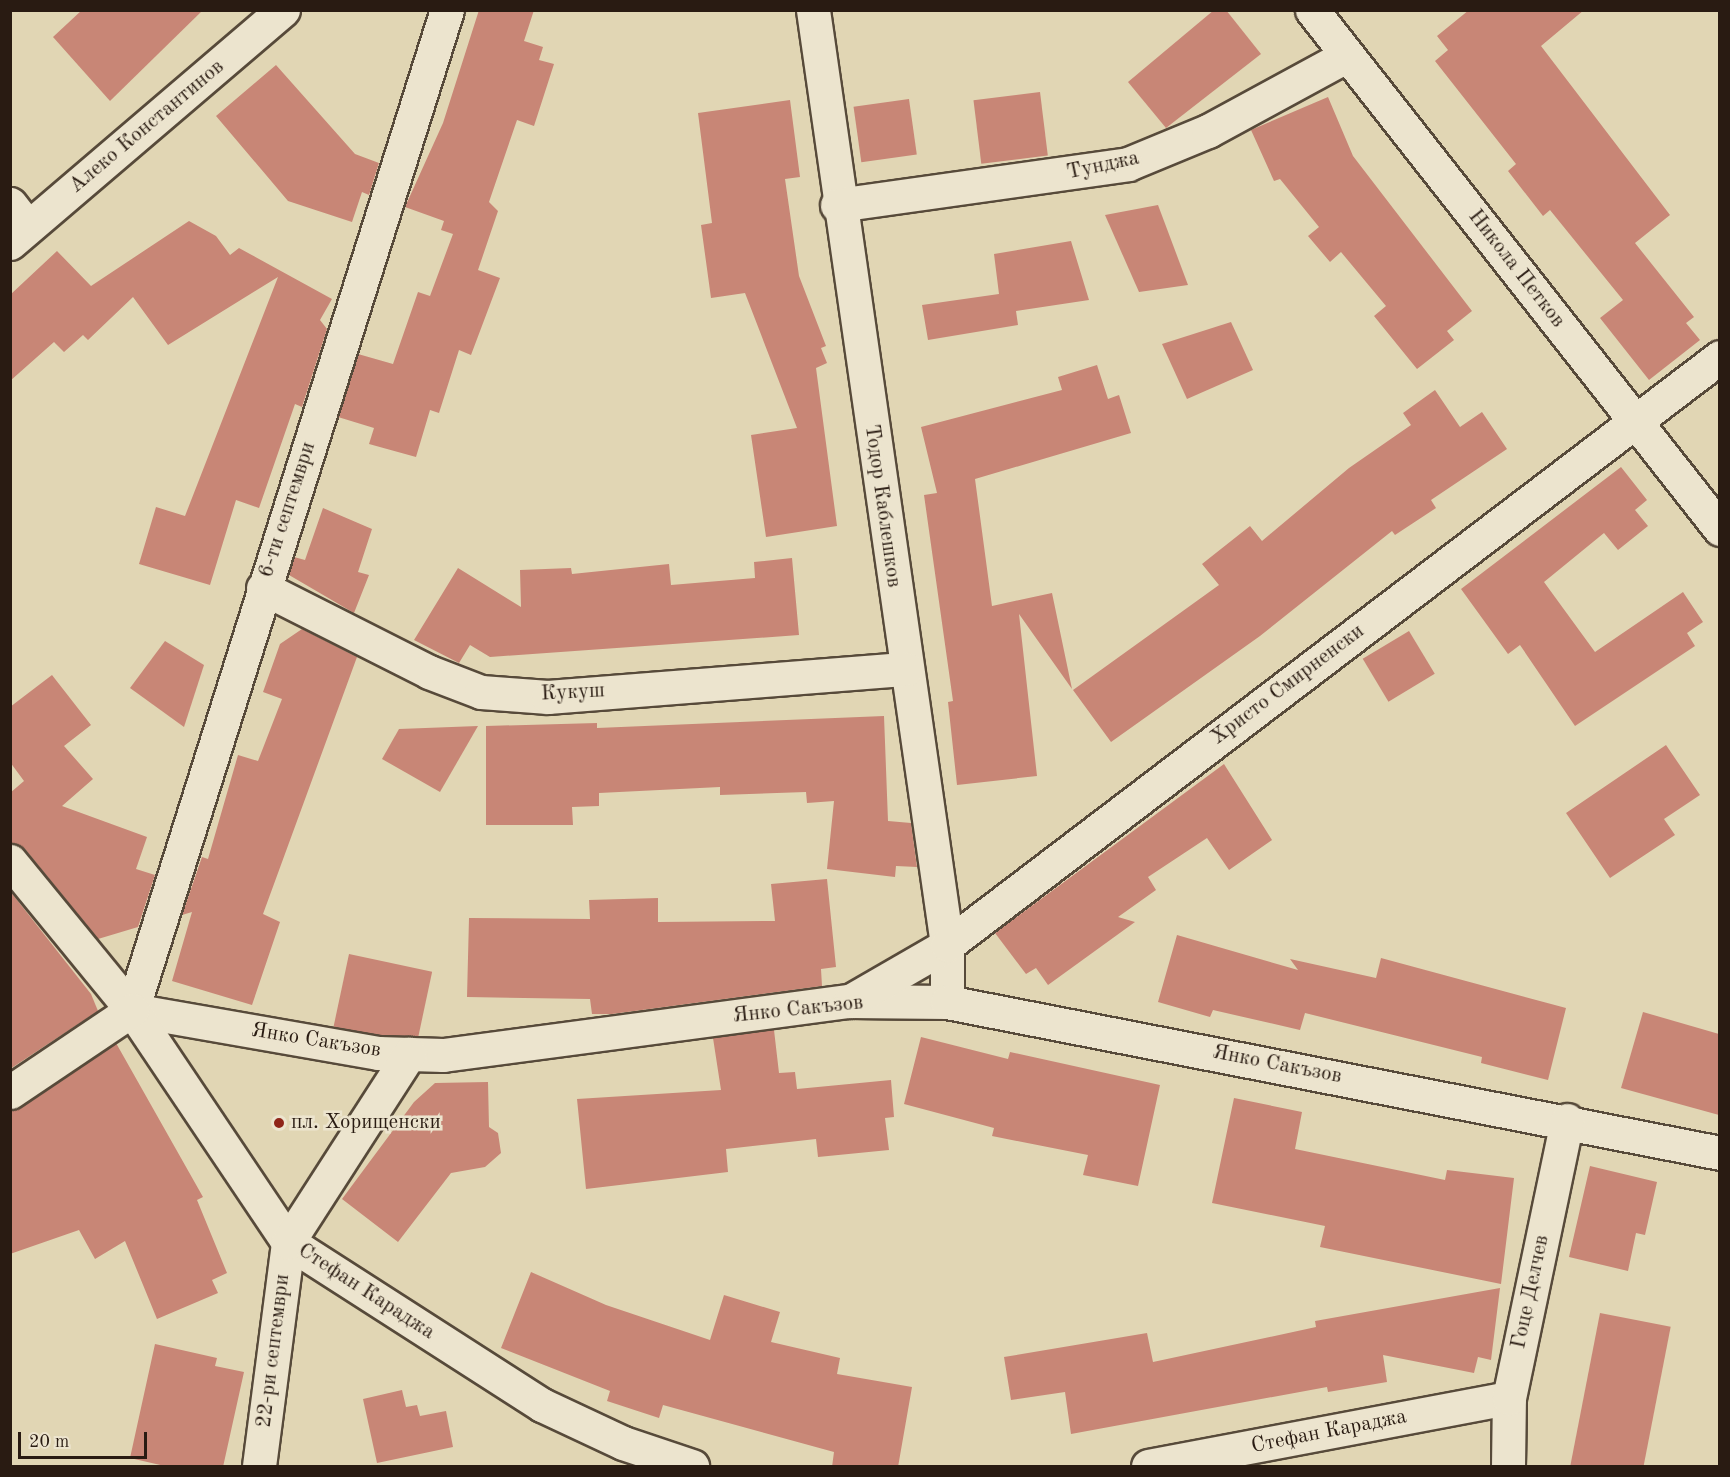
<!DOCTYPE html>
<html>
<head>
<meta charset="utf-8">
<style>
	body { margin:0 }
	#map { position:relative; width:1730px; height:1477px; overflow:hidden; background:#e1d6b4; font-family:"Old Standard TT",serif }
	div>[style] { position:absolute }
	.building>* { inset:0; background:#c88676; transform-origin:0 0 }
	.roads { filter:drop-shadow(2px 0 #574a3a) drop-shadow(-2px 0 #574a3a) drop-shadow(0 2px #574a3a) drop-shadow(0 -2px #574a3a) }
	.street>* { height:33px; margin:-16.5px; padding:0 16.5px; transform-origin:16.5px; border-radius:16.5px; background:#ece4ce }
	.secondary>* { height:33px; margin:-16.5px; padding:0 16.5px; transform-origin:16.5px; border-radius:16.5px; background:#ece4ce }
	.dots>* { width:16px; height:16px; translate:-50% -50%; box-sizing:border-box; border:3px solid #ece4ce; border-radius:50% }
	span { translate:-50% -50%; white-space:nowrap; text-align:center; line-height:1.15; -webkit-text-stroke:5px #ece4ce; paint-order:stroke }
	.street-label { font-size:21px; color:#291b12 }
	.poi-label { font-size:21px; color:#291b12 }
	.left { translate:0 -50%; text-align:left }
	.frame { position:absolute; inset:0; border:12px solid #291b12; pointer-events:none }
	.scale { position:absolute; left:18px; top:1432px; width:129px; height:27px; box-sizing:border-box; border:3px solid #291b12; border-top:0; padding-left:8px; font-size:18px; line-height:21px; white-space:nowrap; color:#291b12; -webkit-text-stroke:4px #ece4ce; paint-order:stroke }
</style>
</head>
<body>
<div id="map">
	<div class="building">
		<div style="clip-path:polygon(82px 10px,203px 10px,110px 101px,53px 37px)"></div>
		<div style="clip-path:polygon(479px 10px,534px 10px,524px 41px,543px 47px,539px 60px,554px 64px,534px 126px,517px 120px,489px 202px,498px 211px,478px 270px,500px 278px,471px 355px,459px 350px,439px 413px,430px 410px,416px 457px,369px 444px,374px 428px,338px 417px,358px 354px,393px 364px,418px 292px,430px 296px,453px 234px,441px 230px,444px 221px,405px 207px,443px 123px)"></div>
		<div style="clip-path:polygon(1214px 10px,1226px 10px,1261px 54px,1166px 128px,1128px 82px)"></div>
		<div style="clip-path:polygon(1469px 10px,1584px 10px,1541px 46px,1670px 215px,1635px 243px,1694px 317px,1686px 323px,1700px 340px,1649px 380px,1600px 318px,1623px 300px,1550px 210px,1543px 216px,1508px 171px,1516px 164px,1435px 61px,1448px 50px,1437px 36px)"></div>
		<div style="clip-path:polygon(276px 65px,355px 154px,379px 163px,369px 195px,362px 192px,352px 222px,288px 201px,216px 116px)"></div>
		<div style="left:1040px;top:92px;width:64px;height:67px;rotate:83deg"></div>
		<div style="clip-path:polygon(1328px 97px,1353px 156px,1472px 311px,1447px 331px,1454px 340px,1417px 369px,1374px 316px,1386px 306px,1341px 252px,1330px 262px,1308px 236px,1319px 227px,1280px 179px,1274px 181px,1251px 130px)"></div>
		<div style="left:909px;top:99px;width:56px;height:56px;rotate:82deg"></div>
		<div style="clip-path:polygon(790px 100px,800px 177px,785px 179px,799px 276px,826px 346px,821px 348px,827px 363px,816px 368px,837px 526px,766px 537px,751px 435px,797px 428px,745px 293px,711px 298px,701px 225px,712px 223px,698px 113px)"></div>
		<div style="clip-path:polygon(1158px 205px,1188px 285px,1139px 292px,1105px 215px)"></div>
		<div style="clip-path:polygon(189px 221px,216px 236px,230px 255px,239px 248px,332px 299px,320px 320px,327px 329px,302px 407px,295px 404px,259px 508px,236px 500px,210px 585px,139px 564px,156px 507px,185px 516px,278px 277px,168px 345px,133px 297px,88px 340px,83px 335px,64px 352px,54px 342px,10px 381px,10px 295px,57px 251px,91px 286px)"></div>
		<div style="clip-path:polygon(1071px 241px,1089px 300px,1016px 311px,1018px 325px,928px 340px,922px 305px,999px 294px,994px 254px)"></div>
		<div style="clip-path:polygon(1231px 322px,1253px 370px,1187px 399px,1162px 344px)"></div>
		<div style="clip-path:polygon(1097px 365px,1108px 399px,1119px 395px,1131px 433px,975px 479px,992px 606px,1052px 593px,1072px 689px,1019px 614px,1037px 776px,957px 785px,948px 702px,953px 701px,924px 495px,937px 493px,921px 427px,1062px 390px,1058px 377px)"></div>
		<div style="clip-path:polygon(1435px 390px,1460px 427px,1482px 412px,1507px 449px,1431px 500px,1436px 508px,1395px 535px,1392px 531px,1260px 636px,1111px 742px,1073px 690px,1219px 585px,1202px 564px,1250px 526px,1262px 541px,1349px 468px,1411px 425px,1403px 413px)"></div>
		<div style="clip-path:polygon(1621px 467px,1647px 500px,1635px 510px,1648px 526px,1618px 550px,1604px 533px,1544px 582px,1595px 652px,1683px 592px,1703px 622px,1687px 633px,1695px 646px,1575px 726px,1520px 645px,1508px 654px,1461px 589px)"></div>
		<div style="clip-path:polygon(323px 508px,372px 529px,358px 572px,369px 575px,354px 613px,289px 575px,294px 557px,305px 560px)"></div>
		<div style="clip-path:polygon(792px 558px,799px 635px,490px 657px,470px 645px,459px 663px,414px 640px,458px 568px,521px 607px,520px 570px,571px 568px,572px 574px,669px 564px,671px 585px,755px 578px,754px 562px)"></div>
		<div style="clip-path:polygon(302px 629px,357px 657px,263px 914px,280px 922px,252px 1005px,172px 981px,192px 912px,182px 915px,202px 857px,208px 859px,238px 755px,258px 761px,282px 699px,263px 692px,280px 644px)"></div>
		<div style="left:1409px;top:631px;width:50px;height:54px;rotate:59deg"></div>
		<div style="clip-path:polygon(165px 641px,204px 665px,184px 727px,130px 688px)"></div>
		<div style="clip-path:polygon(52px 675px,91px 725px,64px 746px,93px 779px,62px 806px,147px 837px,136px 869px,155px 875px,138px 927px,98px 939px,25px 849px,10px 843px,10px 793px,24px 781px,10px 762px,10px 707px)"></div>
		<div style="clip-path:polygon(884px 716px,888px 821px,911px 823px,917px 867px,896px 866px,895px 877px,827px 869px,834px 801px,807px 803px,806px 792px,720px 795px,720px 787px,599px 793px,599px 806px,572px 807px,573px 825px,486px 825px,486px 726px,597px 723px,597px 728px)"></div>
		<div style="clip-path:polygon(478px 726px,440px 792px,382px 759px,399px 729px)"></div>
		<div style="clip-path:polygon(1666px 745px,1700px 795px,1664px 819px,1675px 835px,1610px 878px,1566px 813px)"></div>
		<div style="clip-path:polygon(1224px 764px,1272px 840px,1229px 870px,1207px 838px,1148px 877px,1156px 890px,1118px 917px,1135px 922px,1048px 985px,1036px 968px,1026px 974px,995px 933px)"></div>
		<div style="clip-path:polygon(827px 879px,836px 967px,821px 969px,822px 986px,612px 1014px,592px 1014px,590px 999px,467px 997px,469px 918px,590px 919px,589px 900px,658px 898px,658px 922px,775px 921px,771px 884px)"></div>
		<div style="clip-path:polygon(10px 891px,91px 994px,98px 1011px,10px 1069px)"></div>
		<div style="clip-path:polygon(1177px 935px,1298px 970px,1290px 959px,1376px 978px,1381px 958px,1566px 1008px,1548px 1080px,1481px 1063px,1482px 1057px,1305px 1013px,1300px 1030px,1213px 1010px,1210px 1017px,1158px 1002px)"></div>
		<div style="left:349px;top:954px;width:85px;height:74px;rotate:12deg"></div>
		<div style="clip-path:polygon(1643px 1012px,1719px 1034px,1719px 1115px,1621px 1088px)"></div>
		<div style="clip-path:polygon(774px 1030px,779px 1073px,795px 1072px,797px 1089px,891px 1080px,894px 1117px,885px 1118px,889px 1150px,818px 1157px,816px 1139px,726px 1149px,728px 1172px,586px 1189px,577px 1099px,721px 1090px,713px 1038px)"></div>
		<div style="clip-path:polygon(921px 1037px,1008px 1059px,1010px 1052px,1160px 1085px,1138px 1186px,1083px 1175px,1088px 1155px,992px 1136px,994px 1128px,904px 1104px)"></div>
		<div style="clip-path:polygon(116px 1043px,203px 1197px,197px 1200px,227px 1273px,212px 1280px,218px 1293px,157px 1319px,125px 1241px,95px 1259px,79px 1230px,10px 1254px,10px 1111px)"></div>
		<div style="clip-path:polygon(488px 1082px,489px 1127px,498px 1133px,501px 1153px,485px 1167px,451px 1173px,398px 1242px,342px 1199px,414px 1102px,435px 1083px)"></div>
		<div style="clip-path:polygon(1234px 1098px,1302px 1112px,1295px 1149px,1445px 1180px,1447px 1170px,1514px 1178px,1501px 1284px,1320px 1247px,1325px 1226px,1212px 1203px)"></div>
		<div style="clip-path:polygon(1590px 1166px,1657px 1182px,1645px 1235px,1636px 1233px,1628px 1271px,1569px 1257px)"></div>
		<div style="clip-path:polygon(531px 1272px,606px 1305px,710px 1340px,724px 1295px,780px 1312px,771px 1342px,840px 1358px,837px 1374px,912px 1387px,898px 1467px,832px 1467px,834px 1452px,663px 1405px,659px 1418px,607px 1401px,610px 1391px,501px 1348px)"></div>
		<div style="clip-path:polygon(1500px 1288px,1491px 1360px,1478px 1357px,1474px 1373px,1383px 1355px,1387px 1382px,1328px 1392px,1327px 1387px,1071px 1434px,1065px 1392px,1011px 1400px,1004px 1357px,1147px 1333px,1153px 1362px,1316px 1327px,1315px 1321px)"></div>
		<div style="left:1600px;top:1313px;width:72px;height:156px;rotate:11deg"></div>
		<div style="clip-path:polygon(155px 1344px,217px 1358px,215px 1366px,244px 1372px,223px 1467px,169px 1467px,130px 1458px)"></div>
		<div style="clip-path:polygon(402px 1390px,406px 1407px,417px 1405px,420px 1416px,446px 1411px,453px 1447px,377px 1463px,363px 1399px)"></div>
	</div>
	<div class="roads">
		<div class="street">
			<div style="left:813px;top:10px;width:945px;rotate:81.84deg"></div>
			<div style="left:947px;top:945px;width:57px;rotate:90deg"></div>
			<div style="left:10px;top:204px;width:29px;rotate:52deg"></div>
			<div style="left:837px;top:205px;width:294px;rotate:-8deg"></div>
			<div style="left:1128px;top:164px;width:87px;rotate:-22.4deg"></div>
			<div style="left:1208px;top:131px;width:157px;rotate:-28.5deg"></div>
			<div style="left:10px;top:243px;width:359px;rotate:-40.5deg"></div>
			<div style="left:263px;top:588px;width:186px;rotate:26.8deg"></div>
			<div style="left:429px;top:672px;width:56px;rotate:21deg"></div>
			<div style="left:481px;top:692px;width:67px;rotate:4.3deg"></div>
			<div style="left:548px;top:697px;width:359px;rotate:-4.5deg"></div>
			<div style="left:10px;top:861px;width:193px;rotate:50.7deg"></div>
			<div style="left:132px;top:1010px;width:250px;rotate:9.9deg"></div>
			<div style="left:378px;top:1053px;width:65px;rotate:1.8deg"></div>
			<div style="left:443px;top:1055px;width:411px;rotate:-7.6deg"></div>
			<div style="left:850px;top:1001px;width:97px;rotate:0.6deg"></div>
			<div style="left:947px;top:1002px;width:788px;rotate:11.05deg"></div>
			<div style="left:850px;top:1001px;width:112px;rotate:-30deg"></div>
			<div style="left:947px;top:945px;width:971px;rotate:-37.26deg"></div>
			<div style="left:132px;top:1010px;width:1048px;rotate:-72.52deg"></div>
			<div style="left:132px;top:1010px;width:280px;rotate:56.1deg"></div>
			<div style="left:288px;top:1242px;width:302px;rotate:32.7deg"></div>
			<div style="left:542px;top:1405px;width:89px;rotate:25.1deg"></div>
			<div style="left:623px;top:1443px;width:73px;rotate:18.4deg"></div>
			<div style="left:10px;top:1092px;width:147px;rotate:-33.9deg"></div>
			<div style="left:259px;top:1466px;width:226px;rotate:-82.6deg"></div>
			<div style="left:288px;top:1242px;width:224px;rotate:-57.2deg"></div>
			<div style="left:1148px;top:1466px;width:367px;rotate:-10.7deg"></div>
			<div style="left:1508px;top:1466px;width:68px;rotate:-89.2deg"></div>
			<div style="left:1509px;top:1398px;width:284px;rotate:-78.2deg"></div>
		</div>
		<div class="secondary">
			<div style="left:1312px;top:10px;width:660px;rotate:51.83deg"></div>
		</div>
	</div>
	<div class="dots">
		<div style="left:279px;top:1123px;background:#8f2418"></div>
	</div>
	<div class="street-label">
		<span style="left:147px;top:127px;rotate:-40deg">Алеко Константинов</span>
		<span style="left:1103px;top:166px;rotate:-12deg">Тунджа</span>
		<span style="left:1516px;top:269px;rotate:52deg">Никола Петков</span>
		<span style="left:882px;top:506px;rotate:82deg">Тодор Каблешков</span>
		<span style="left:288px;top:510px;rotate:-72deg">6-ти септември</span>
		<span style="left:1288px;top:685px;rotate:-37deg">Христо Смирненски</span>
		<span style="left:573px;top:693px;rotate:-3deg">Кукуш</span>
		<span style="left:798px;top:1010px;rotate:-6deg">Янко Сакъзов</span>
		<span style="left:316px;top:1041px;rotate:9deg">Янко Сакъзов</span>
		<span style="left:1277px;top:1065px;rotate:11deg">Янко Сакъзов</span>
		<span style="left:366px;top:1292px;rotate:33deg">Стефан Караджа</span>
		<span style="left:1531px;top:1292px;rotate:-78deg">Гоце Делчев</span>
		<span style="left:274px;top:1351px;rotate:-83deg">22-ри септември</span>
		<span style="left:1329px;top:1432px;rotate:-11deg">Стефан Караджа</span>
	</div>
	<div class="poi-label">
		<span class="left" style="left:291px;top:1123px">пл. Хорищенски</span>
	</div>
	<div class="frame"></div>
	<div class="scale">20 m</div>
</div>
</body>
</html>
